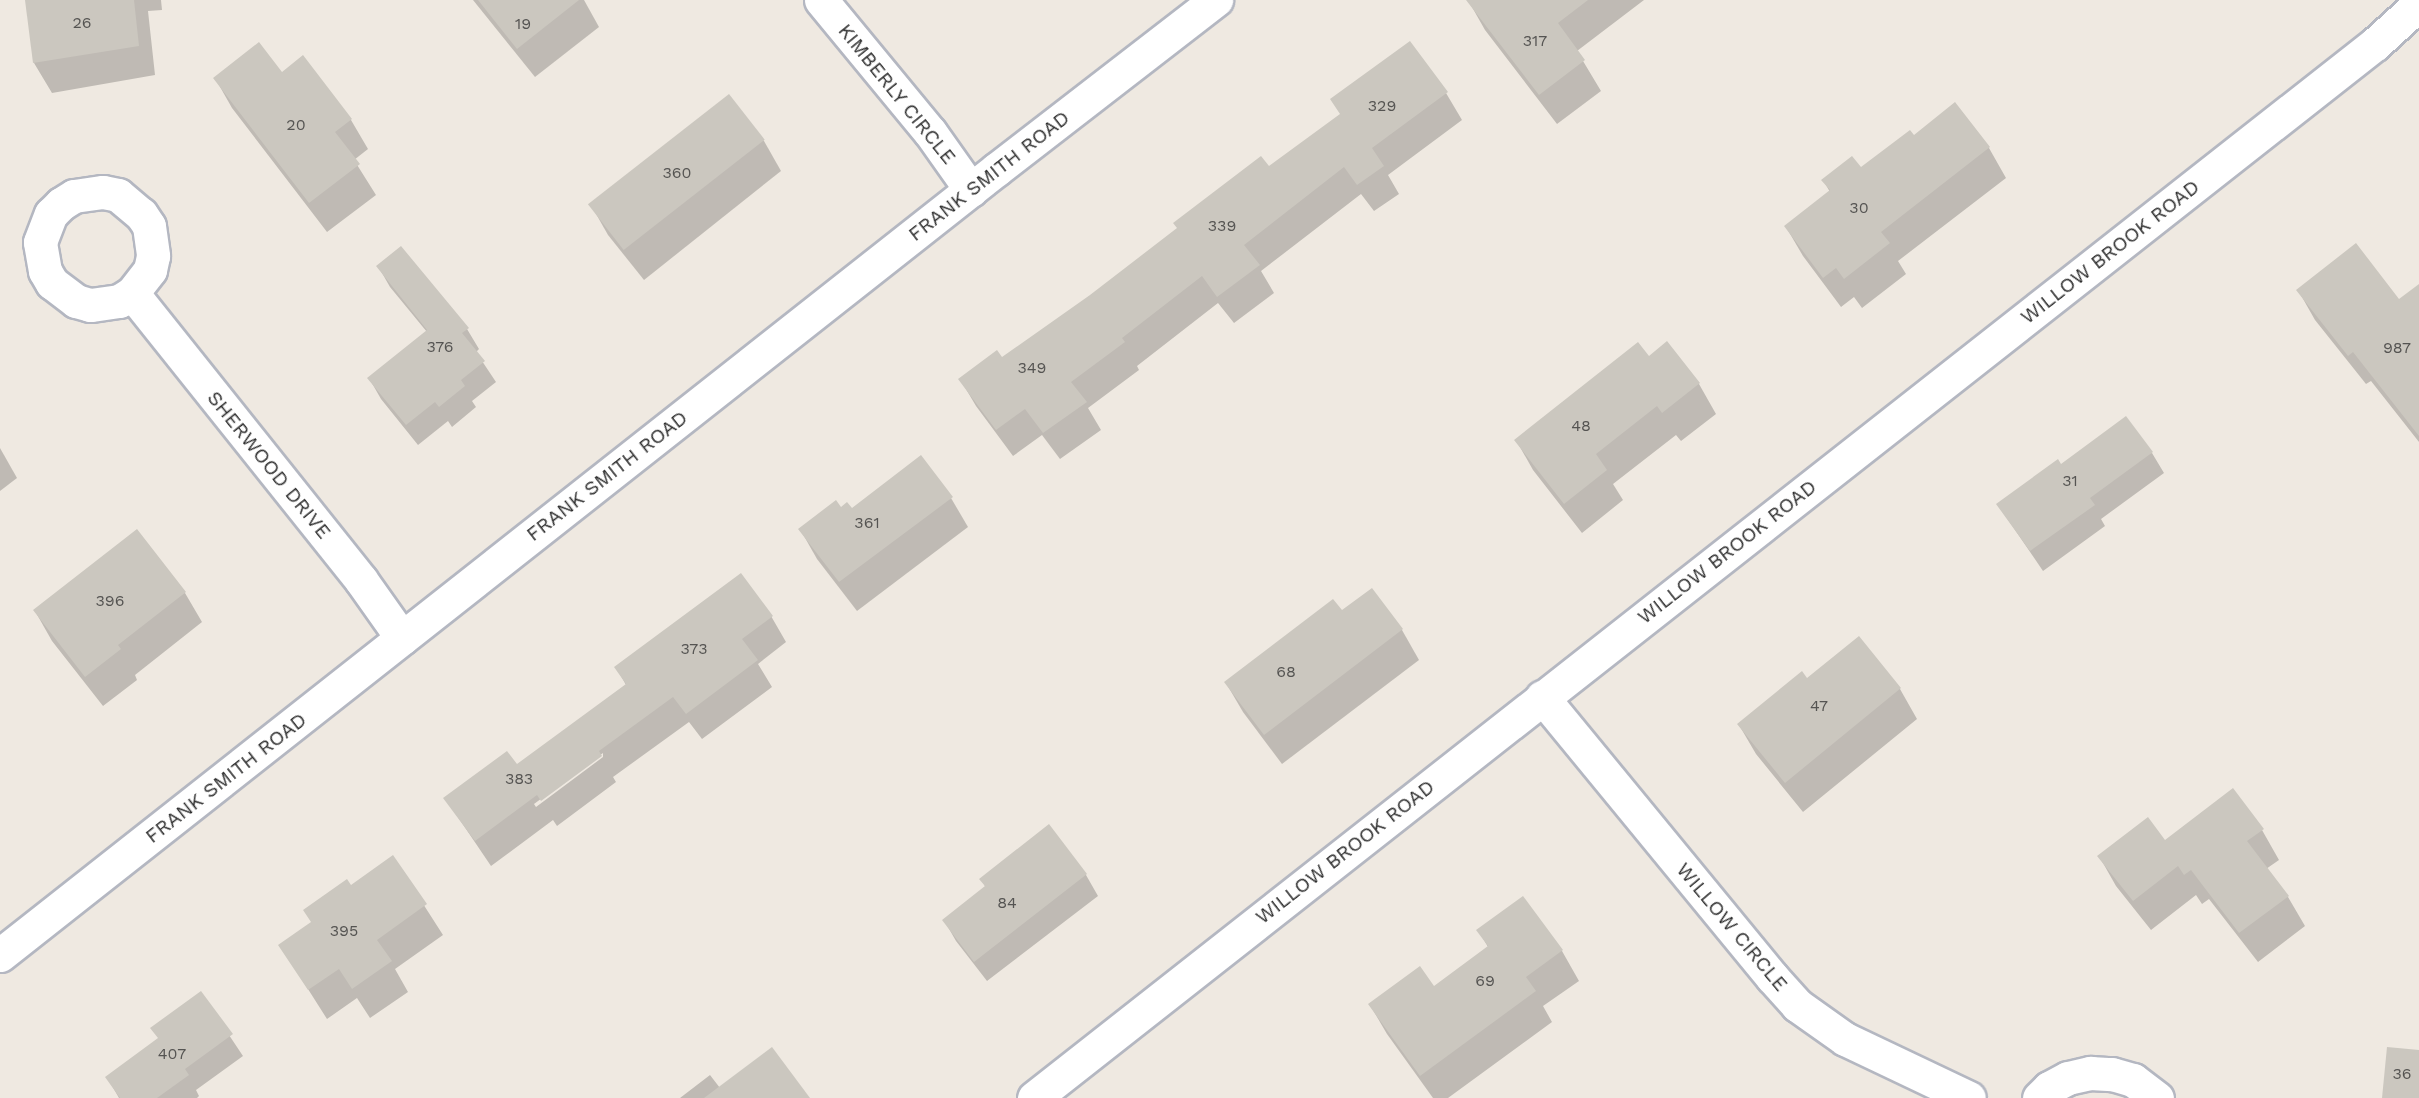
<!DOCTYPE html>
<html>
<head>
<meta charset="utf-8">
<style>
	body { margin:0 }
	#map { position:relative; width:2419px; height:1098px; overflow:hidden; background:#efe9e1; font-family:"Work Sans",sans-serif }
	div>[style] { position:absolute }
	.shadow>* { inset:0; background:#0003 }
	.building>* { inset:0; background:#cbc7bf; transform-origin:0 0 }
	.roads { filter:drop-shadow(2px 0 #b4b7c1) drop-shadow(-2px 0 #b4b7c1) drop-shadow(0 2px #b4b7c1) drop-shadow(0 -2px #b4b7c1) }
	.minor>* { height:33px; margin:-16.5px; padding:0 16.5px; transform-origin:16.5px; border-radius:16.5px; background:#fff }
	span { translate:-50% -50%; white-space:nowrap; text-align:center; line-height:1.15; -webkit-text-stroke:6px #fff; paint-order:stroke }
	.number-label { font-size:16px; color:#555452 }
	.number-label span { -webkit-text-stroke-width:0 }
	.street-label { font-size:20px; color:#2e2e2e }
</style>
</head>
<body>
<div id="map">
	<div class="shadow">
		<div style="clip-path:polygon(38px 0,161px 0,162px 10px,148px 11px,155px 75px,52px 93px,34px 63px,26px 1px)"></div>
		<div style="clip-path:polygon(473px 0,584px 0,599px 27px,535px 77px)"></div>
		<div style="clip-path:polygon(1468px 0,1644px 0,1577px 51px,1601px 91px,1557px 124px,1485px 30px)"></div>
		<div style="clip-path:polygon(281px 74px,351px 120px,368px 149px,354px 160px,376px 195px,327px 232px,232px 108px,215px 78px)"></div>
		<div style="clip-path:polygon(1446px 93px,1462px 120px,1388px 175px,1399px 194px,1374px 211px,1361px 194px,1261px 271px,1274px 293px,1234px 323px,1218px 303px,1137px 366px,1139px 370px,1088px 408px,1101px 430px,1060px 459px,1042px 435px,1013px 456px,976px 406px,960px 379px,1002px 359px,1268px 168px)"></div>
		<div style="clip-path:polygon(729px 96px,764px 141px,781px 171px,644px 280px,608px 235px,591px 205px)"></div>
		<div style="clip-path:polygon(1955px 104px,1989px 148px,2006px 178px,1898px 261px,1906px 274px,1862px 308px,1854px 297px,1841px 307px,1803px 256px,1786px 227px,1830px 192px,1823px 180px,1861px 169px,1914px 137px)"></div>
		<div style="clip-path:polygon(378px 266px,467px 329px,479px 349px,476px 352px,496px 382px,472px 401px,476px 407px,452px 427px,448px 421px,418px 445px,381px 399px,369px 378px,427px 332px,390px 287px)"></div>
		<div style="clip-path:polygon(2298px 290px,2399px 301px,2419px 293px,2419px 442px,2371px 381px,2366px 384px,2315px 320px)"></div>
		<div style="clip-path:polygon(1667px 343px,1699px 384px,1716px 414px,1681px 441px,1676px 435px,1613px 484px,1623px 500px,1582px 533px,1533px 470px,1516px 440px,1648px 358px)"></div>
		<div style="clip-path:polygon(0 448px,17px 478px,0 491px)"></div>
		<div style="clip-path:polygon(2152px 453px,2164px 473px,2101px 519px,2105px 526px,2043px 571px,1998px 505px,2061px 466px)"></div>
		<div style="clip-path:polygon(951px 498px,968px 527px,857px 611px,817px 559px,800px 529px,852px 510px)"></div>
		<div style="clip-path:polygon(185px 593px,202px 622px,135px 675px,137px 680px,103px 706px,52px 641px,35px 611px)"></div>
		<div style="clip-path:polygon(1342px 612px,1402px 630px,1419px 660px,1282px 764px,1243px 712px,1226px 683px)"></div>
		<div style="clip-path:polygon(evenodd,771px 616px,786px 642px,758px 664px,772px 687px,702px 739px,689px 722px,613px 777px,616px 782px,557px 826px,553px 820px,491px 866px,445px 798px,516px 766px,626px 685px,616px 667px,771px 616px,603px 753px,603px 757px,536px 807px,534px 804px,603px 753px)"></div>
		<div style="clip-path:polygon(1859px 638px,1900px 689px,1917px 719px,1803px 812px,1756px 754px,1739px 725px,1806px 680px)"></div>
		<div style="clip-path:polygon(1049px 827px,1086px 875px,1098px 896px,987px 981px,956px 941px,944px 920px,986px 888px,981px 879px)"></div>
		<div style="clip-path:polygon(2262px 830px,2279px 860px,2266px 869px,2288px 897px,2305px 926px,2258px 962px,2209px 899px,2202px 904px,2196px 895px,2151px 930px,2116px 886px,2099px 856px)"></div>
		<div style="clip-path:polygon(393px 857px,443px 935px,395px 969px,408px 992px,370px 1018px,357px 998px,327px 1019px,280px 945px,312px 923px,351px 887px)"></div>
		<div style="clip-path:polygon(1478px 930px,1562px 951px,1579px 981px,1543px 1006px,1552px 1022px,1448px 1098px,1433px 1098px,1387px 1034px,1370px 1005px,1434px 988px,1488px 947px)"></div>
		<div style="clip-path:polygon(201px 993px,243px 1056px,196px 1090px,199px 1096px,197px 1098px,119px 1098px,107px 1077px,159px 1040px)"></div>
		<div style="clip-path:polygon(710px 1075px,720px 1088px,808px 1098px,680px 1098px)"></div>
	</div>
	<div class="building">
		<div style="clip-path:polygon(25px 0,134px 0,139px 46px,33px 63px)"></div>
		<div style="clip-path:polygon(478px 0,579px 0,517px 49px)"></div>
		<div style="clip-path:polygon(1466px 0,1588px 0,1558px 23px,1585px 60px,1539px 95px)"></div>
		<div style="clip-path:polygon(1410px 41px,1448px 92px,1372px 148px,1384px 166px,1357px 185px,1344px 167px,1244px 245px,1260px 265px,1217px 297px,1202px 276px,1122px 338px,1125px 342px,1071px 382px,1087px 402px,1043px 433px,1025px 409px,996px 430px,958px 379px,997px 350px,1002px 357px,1090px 295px,1177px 228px,1173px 223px,1261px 156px,1269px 166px,1340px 114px,1330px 99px)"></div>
		<div style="clip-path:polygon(259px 42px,282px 72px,303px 55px,352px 119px,335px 132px,360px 164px,309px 203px,213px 78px)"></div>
		<div style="left:729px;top:94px;width:58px;height:179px;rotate:52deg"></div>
		<div style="clip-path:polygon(1955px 102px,1990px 147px,1881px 232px,1890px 243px,1844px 279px,1836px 268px,1823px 278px,1784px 226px,1830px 190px,1821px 180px,1852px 156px,1861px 167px,1910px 130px,1914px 135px)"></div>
		<div style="clip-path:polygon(2356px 243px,2399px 299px,2419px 284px,2419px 436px,2353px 352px,2348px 356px,2296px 290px)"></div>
		<div style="clip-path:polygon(401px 246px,469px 328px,462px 333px,485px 361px,461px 380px,465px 386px,439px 407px,435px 402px,406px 425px,367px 378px,427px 330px,376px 266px)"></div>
		<div style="clip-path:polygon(1667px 341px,1700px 383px,1662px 413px,1657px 406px,1596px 454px,1607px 470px,1564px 504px,1514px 440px,1638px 342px,1649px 356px)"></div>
		<div style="clip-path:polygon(2126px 416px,2153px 452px,2090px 498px,2095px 505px,2030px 551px,1996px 504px,2058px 459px,2061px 464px)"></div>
		<div style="clip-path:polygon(921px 455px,953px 497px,839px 582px,798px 529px,836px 500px,841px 507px,847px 502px,852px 508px)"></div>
		<div style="clip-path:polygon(137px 529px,186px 592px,118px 645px,121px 649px,85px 677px,33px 610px)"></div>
		<div style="clip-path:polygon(741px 573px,773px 616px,742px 639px,758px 660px,686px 714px,673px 697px,599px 751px,602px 756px,541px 801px,537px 795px,475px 841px,443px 798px,507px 751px,517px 764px,626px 684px,614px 667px)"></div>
		<div style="clip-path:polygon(1372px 588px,1403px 629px,1264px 735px,1224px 682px,1333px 599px,1342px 610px)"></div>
		<div style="clip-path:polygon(1859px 636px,1901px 688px,1785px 783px,1737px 724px,1802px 671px,1807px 678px)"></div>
		<div style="clip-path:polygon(2233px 788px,2264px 829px,2247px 841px,2289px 896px,2239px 933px,2191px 870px,2184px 875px,2178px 866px,2133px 901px,2097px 856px,2148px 817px,2165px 840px)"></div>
		<div style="clip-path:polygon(1049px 824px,1087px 874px,974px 962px,942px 920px,985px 886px,979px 879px)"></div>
		<div style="clip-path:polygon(393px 855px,427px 904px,377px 940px,392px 961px,352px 989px,339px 969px,308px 990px,278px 945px,311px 922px,303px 910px,347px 879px,351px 885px)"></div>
		<div style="clip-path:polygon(1523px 896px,1563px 950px,1526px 977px,1536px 991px,1420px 1076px,1368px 1004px,1420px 966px,1434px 986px,1488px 946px,1476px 930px)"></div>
		<div style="clip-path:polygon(201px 991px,233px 1034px,185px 1069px,189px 1075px,157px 1098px,120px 1098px,105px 1077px,158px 1038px,150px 1028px)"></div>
		<div style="clip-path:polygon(772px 1047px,810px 1098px,704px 1098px)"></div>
		<div style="clip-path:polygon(2387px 1047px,2419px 1050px,2419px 1098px,2382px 1098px)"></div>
	</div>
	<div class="roads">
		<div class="minor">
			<div style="left:821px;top:0;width:171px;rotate:50.5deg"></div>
			<div style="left:930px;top:132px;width:71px;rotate:54.7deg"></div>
			<div style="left:132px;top:293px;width:15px;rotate:148deg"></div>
			<div style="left:119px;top:301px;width:29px;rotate:172deg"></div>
			<div style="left:90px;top:305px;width:15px;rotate:-164deg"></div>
			<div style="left:76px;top:301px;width:30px;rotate:-143deg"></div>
			<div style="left:52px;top:283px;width:14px;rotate:-120deg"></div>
			<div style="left:45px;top:271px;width:29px;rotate:-100deg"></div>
			<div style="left:40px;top:242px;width:30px;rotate:-69deg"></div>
			<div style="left:51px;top:214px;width:14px;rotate:-45deg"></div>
			<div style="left:61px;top:204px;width:15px;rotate:-32deg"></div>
			<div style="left:74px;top:196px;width:29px;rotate:-8deg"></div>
			<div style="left:103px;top:192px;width:15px;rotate:11deg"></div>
			<div style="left:118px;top:195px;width:30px;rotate:40deg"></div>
			<div style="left:141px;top:214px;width:14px;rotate:56deg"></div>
			<div style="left:149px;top:226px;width:30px;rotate:82deg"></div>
			<div style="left:153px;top:256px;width:14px;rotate:102deg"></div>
			<div style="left:150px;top:270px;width:29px;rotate:128deg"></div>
			<div style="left:132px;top:293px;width:367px;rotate:51.4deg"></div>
			<div style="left:361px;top:580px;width:71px;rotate:54.7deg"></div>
			<div style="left:1542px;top:697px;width:362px;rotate:50.6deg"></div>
			<div style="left:1772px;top:977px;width:38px;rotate:48deg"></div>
			<div style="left:1797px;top:1005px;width:59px;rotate:35.3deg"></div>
			<div style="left:1845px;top:1039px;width:137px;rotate:25.4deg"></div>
			<div style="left:0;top:955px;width:1270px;rotate:-38.25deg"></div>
			<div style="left:997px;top:169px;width:277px;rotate:-37.7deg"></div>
			<div style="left:1034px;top:1098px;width:1706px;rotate:-38.17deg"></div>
			<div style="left:2375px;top:44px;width:59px;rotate:-42.3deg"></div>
			<div style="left:2039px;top:1098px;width:14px;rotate:-45deg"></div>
			<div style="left:2049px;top:1088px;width:21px;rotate:-28deg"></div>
			<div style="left:2068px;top:1078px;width:23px;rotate:-13deg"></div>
			<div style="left:2090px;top:1073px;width:22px;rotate:3deg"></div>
			<div style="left:2112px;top:1074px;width:22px;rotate:16deg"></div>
			<div style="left:2133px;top:1080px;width:30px;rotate:37deg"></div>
		</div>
	</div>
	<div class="number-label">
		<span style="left:82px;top:23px">26</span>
		<span style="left:523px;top:24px">19</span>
		<span style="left:1535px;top:41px">317</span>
		<span style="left:1382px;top:106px">329</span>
		<span style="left:296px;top:125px">20</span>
		<span style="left:677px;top:173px">360</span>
		<span style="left:1859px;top:208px">30</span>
		<span style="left:1222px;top:226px">339</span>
		<span style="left:440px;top:347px">376</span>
		<span style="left:2397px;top:348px">987</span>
		<span style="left:1032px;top:368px">349</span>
		<span style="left:1581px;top:426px">48</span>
		<span style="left:2070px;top:481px">31</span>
		<span style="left:867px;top:523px">361</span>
		<span style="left:110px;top:601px">396</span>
		<span style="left:694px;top:649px">373</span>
		<span style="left:1286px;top:672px">68</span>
		<span style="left:1819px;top:706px">47</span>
		<span style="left:519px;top:779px">383</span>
		<span style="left:1007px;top:903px">84</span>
		<span style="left:344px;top:931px">395</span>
		<span style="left:1485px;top:981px">69</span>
		<span style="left:172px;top:1054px">407</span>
		<span style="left:2402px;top:1074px">36</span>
	</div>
	<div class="street-label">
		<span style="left:897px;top:94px;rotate:51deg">KIMBERLY CIRCLE</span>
		<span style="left:989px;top:176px;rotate:-38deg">FRANK SMITH ROAD</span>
		<span style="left:2110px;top:252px;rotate:-38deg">WILLOW BROOK ROAD</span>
		<span style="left:269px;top:465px;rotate:51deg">SHERWOOD DRIVE</span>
		<span style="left:607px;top:476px;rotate:-38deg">FRANK SMITH ROAD</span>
		<span style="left:1727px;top:552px;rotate:-38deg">WILLOW BROOK ROAD</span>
		<span style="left:226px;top:778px;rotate:-38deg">FRANK SMITH ROAD</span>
		<span style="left:1345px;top:852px;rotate:-38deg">WILLOW BROOK ROAD</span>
		<span style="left:1732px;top:927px;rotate:50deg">WILLOW CIRCLE</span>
	</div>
</div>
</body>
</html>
